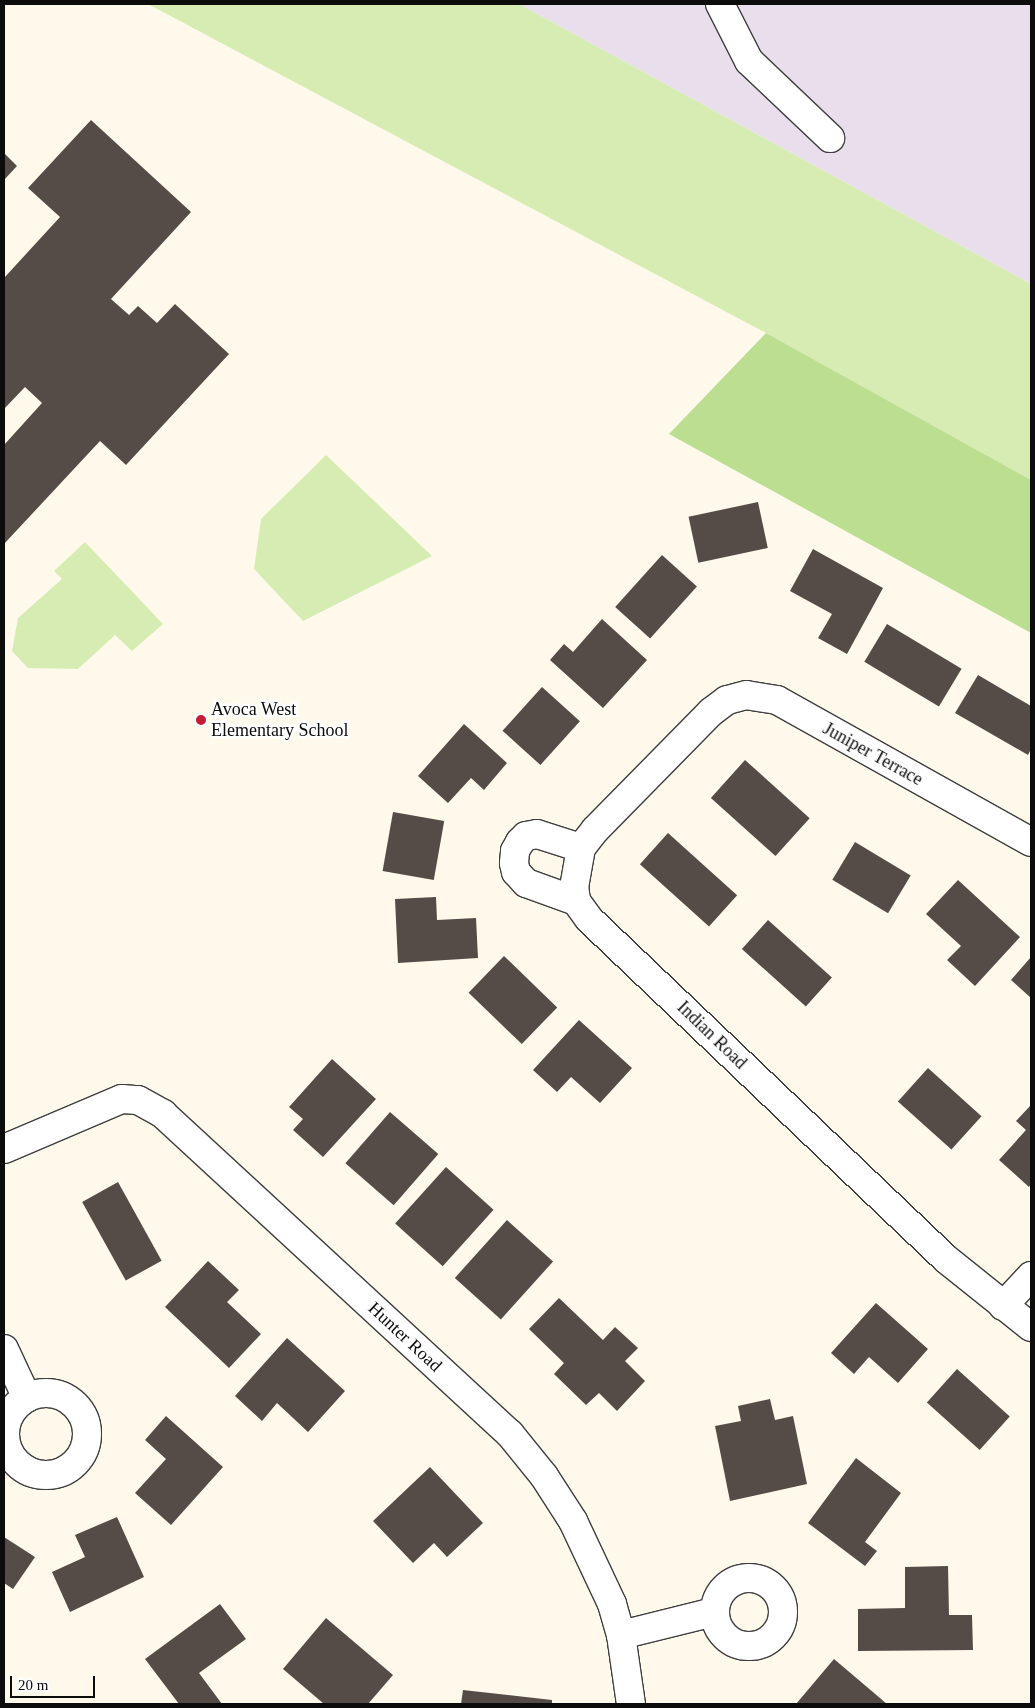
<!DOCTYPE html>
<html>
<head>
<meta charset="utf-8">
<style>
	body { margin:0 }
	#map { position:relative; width:1035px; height:1708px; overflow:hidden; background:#fff9eb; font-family:"Times New Roman",serif }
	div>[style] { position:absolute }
	.industrial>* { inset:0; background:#e9dfec }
	.green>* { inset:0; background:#d6ecb2 }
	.forest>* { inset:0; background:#bbde90 }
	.building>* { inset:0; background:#554c48; transform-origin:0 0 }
	.roads { filter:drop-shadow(1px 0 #3f3f3f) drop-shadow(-1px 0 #3f3f3f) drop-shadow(0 1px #3f3f3f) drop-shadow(0 -1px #3f3f3f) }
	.minor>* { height:28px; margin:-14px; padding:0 14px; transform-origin:14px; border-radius:14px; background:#fff }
	.minor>.ring { margin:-14px; padding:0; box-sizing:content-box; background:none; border:28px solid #fff; border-radius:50% }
	.dots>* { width:14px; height:14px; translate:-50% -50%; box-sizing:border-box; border:2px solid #fff; border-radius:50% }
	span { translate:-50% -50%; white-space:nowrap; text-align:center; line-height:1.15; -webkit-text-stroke:5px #fff; paint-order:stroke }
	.poi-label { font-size:18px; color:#0c0c0c }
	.left { translate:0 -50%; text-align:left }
	.street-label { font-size:18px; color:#0c0c0c }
	.frame { position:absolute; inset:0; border:5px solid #0c0c0c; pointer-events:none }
	.scale { position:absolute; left:10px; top:1676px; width:85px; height:22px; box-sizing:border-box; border:2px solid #0c0c0c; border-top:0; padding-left:6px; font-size:15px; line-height:18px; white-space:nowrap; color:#0c0c0c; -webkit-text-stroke:4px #fff; paint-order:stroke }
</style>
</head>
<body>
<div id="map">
	<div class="industrial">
		<div style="clip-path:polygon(519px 4px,1031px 4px,1031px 284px)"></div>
	</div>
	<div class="green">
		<div style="clip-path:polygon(148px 4px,519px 4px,1031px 284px,1031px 480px,766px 333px)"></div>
		<div style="clip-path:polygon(326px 455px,432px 556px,303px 621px,254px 569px,261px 519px)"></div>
		<div style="clip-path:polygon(85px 542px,163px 624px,132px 651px,115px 635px,78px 669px,28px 668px,12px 651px,18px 618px,62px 579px,54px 571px)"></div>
	</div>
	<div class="forest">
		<div style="clip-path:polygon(766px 333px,1031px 480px,1031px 633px,669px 434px)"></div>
	</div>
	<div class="building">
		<div style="clip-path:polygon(91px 120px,191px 212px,111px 299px,129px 315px,138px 306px,157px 323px,175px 304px,229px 354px,126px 465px,100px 441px,4px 544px,4px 445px,42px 403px,25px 387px,4px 409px,4px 278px,60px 217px,28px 188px)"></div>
		<div style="clip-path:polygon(4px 153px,17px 166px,4px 180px)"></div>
		<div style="left:758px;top:502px;width:47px;height:71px;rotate:78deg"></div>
		<div style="clip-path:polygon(813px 549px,883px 588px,847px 654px,818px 638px,832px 614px,790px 591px)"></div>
		<div style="left:662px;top:555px;width:47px;height:70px;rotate:42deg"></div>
		<div style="clip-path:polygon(602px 619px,647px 660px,603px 708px,550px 660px,564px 644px,573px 652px)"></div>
		<div style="left:887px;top:624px;width:87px;height:44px;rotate:31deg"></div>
		<div style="clip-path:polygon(978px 675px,1031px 706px,1031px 749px,1028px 755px,955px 713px)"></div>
		<div style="left:542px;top:687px;width:51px;height:59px;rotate:42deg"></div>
		<div style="clip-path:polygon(464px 724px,507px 763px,484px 790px,471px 778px,448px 803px,418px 776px)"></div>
		<div style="left:745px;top:760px;width:87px;height:51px;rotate:42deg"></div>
		<div style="left:393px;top:812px;width:52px;height:60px;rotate:10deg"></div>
		<div style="left:668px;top:833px;width:93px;height:42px;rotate:42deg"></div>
		<div style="left:855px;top:842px;width:65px;height:44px;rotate:31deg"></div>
		<div style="clip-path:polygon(958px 880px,1020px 937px,975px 986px,947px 960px,961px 946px,926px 914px)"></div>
		<div style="clip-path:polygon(436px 897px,437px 920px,476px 918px,478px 958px,398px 963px,395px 899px)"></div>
		<div style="left:768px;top:920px;width:86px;height:39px;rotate:42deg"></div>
		<div style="left:504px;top:956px;width:74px;height:51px;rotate:44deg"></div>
		<div style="clip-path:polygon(1031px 957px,1031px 998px,1011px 980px)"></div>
		<div style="clip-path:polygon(579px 1020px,632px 1068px,600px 1103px,571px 1077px,557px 1092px,533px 1070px)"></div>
		<div style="clip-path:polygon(332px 1059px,376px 1099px,323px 1157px,293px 1130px,303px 1119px,289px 1107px)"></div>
		<div style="left:928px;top:1068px;width:72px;height:45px;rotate:42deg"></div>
		<div style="clip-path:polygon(1030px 1106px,1031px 1184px,1029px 1187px,999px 1160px,1026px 1130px,1016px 1121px)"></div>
		<div style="left:390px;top:1112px;width:64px;height:68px;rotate:41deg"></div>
		<div style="left:446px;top:1167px;width:64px;height:76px;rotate:42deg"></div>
		<div style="left:118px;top:1182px;width:90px;height:41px;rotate:61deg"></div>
		<div style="left:507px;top:1220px;width:62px;height:78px;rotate:42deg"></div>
		<div style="clip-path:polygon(208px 1261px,239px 1290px,227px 1302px,261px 1334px,229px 1368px,165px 1307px)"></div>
		<div style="clip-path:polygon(559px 1298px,603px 1340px,615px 1327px,638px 1348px,625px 1361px,645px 1381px,617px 1411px,599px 1393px,586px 1405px,554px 1374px,564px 1363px,529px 1329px)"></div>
		<div style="clip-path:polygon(876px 1303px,928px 1349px,898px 1383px,869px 1357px,854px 1374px,831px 1353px)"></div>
		<div style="clip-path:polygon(287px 1338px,345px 1391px,308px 1432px,277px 1403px,262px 1421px,235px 1396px)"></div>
		<div style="left:957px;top:1369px;width:71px;height:45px;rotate:42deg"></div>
		<div style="clip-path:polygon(770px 1399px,775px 1420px,793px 1416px,807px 1484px,730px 1501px,715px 1426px,741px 1421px,738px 1406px)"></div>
		<div style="clip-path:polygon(166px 1416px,223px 1467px,171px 1525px,135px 1493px,166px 1459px,145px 1440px)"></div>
		<div style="clip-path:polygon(856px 1458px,901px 1493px,865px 1542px,877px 1551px,865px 1566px,808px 1523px)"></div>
		<div style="clip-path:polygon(430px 1467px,483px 1523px,447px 1557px,434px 1543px,413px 1563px,373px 1521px)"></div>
		<div style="clip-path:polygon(117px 1517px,144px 1577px,70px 1612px,52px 1572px,85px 1557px,75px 1535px)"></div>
		<div style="clip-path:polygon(4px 1537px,35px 1557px,13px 1589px,4px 1583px)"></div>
		<div style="clip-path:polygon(948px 1566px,949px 1615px,972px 1615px,973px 1650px,858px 1651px,858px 1609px,905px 1608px,905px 1567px)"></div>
		<div style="clip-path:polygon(220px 1604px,246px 1639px,199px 1673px,222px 1704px,179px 1704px,145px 1659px)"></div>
		<div style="clip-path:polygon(326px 1618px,393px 1675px,368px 1704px,324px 1704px,283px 1669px)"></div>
		<div style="clip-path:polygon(834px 1659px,887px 1704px,796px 1704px)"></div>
		<div style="clip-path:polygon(463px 1690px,552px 1700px,552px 1704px,461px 1704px)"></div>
	</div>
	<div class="roads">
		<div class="minor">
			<div style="left:720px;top:4px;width:64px;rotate:63deg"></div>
			<div style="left:749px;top:61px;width:112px;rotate:43.5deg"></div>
			<div style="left:1031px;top:842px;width:291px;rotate:-150.8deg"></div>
			<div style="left:777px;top:700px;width:31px;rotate:-171deg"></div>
			<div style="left:746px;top:695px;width:20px;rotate:165deg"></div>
			<div style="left:727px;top:700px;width:20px;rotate:143deg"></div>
			<div style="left:711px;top:712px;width:165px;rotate:134.5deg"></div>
			<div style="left:595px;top:830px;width:23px;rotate:128deg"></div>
			<div style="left:581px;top:848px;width:39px;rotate:100deg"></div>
			<div style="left:574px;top:886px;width:15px;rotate:82deg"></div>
			<div style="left:576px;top:901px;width:22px;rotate:54deg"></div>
			<div style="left:589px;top:919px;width:493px;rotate:43.6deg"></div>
			<div style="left:946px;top:1259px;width:109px;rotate:38.7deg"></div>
			<div style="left:576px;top:901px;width:53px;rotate:-160.2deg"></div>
			<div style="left:526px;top:883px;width:15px;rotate:-132deg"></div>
			<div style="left:516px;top:872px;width:9px;rotate:-103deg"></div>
			<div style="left:514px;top:863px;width:12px;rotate:-85deg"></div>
			<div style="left:515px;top:851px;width:10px;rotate:-61deg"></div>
			<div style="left:520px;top:842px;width:8px;rotate:-45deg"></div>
			<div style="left:526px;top:836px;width:11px;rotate:-10deg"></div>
			<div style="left:537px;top:834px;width:46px;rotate:17.7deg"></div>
			<div style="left:4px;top:1149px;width:128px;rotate:-23deg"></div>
			<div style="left:122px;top:1099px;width:16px;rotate:4deg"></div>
			<div style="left:138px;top:1100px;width:29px;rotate:29deg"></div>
			<div style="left:163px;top:1114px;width:472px;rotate:42.7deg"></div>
			<div style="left:510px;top:1434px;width:54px;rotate:51deg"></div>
			<div style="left:544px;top:1476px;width:54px;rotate:57.2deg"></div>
			<div style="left:573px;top:1521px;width:92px;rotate:64.8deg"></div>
			<div style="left:612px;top:1604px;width:32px;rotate:74deg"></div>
			<div style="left:621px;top:1635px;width:70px;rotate:81.8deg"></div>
			<div style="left:1003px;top:1306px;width:41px;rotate:-47deg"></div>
			<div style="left:4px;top:1349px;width:54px;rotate:64.9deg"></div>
			<div class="ring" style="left:5px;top:1393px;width:54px;height:54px"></div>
			<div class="ring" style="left:715px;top:1578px;width:40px;height:40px"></div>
			<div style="left:621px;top:1635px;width:96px;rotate:-13.9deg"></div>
		</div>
	</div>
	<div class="dots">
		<div style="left:201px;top:720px;background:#c51b35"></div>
	</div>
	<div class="poi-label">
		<span class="left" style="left:211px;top:720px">Avoca West<br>Elementary School</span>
	</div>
	<div class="street-label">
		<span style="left:873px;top:754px;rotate:29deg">Juniper Terrace</span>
		<span style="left:712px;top:1035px;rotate:44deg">Indian Road</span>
		<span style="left:405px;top:1337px;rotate:43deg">Hunter Road</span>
	</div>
	<div class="frame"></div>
	<div class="scale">20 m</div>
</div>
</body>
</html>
